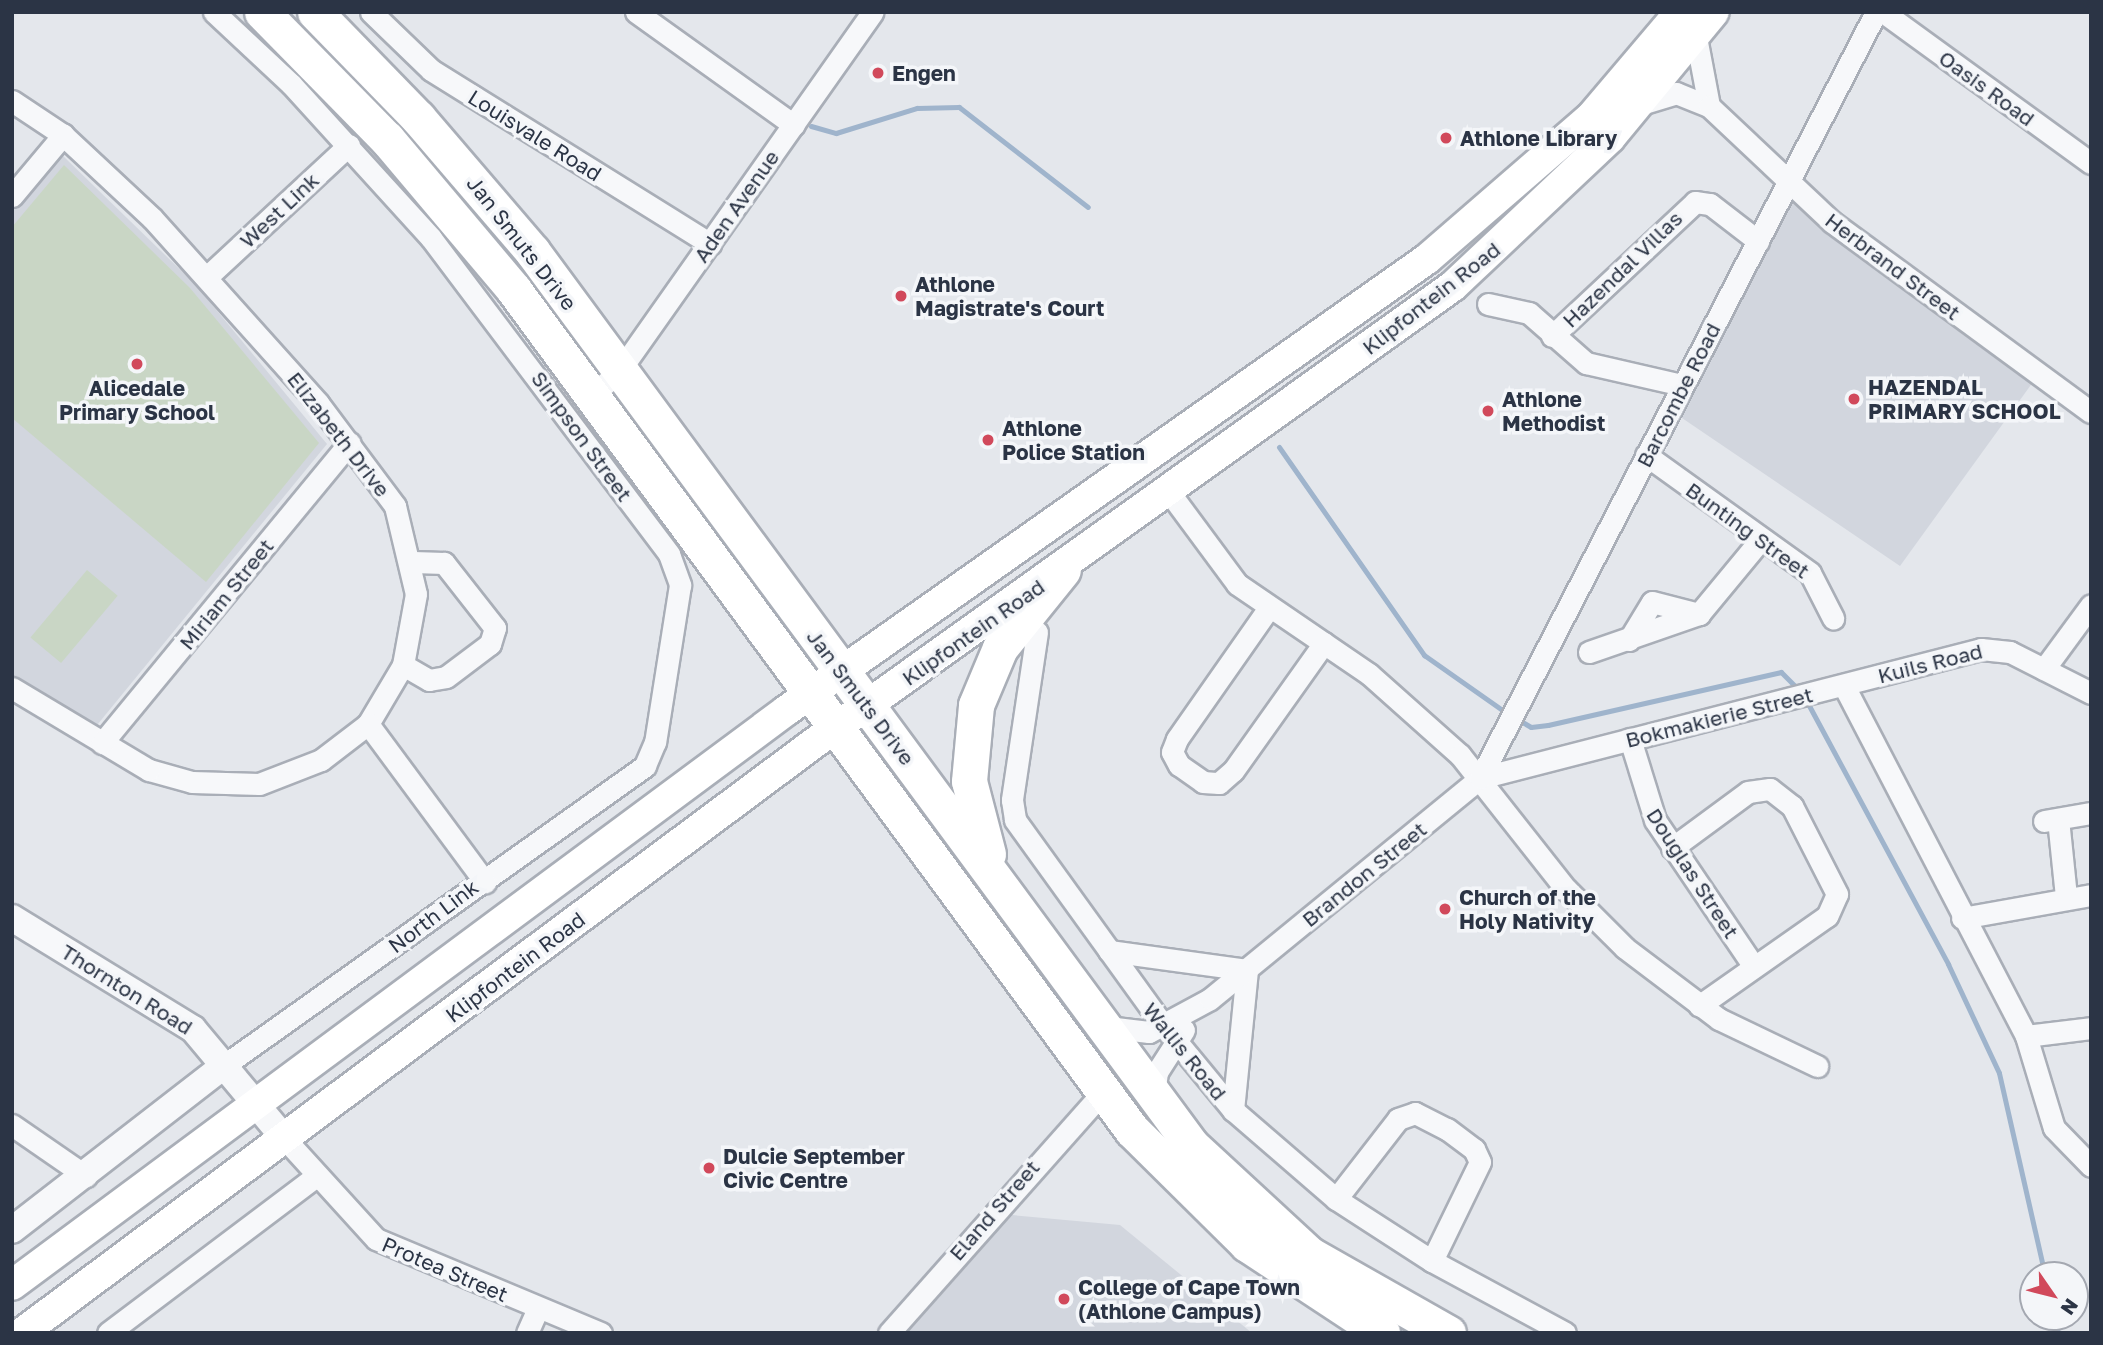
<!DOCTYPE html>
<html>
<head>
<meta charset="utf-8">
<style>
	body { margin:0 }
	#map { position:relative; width:2103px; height:1345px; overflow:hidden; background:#e4e7ec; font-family:"Golos Text",sans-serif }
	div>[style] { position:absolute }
	.built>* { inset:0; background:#d2d6de }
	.green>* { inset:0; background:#c9d6c5; transform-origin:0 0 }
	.stream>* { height:5px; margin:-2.5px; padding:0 2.5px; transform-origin:2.5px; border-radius:2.5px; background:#9fb4cc }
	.roads { filter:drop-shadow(2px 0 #a9aeb7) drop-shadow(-2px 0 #a9aeb7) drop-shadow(0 2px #a9aeb7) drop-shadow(0 -2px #a9aeb7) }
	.minor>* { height:21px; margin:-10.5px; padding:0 10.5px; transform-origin:10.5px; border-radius:10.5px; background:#f7f8fa }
	.tertiary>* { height:26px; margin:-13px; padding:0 13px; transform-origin:13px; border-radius:13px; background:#f7f8fa }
	.secondary>* { height:30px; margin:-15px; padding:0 15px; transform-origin:15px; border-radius:15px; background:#fff }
	.primary>* { height:35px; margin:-17.5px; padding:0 17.5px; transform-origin:17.5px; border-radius:17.5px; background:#fff }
	.dots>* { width:19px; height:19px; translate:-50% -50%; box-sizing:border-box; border:4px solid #f4f6f9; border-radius:50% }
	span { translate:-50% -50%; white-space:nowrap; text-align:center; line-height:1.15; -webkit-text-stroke:7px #f4f6f9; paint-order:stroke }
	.poi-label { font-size:21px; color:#2b3445; font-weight:700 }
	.left { translate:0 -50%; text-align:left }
	.street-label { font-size:21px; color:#2b3445 }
	.frame { position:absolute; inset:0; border:14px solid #2b3445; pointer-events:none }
	.north { position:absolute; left:2019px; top:1261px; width:70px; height:70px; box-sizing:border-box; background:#f4f6f9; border:2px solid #a4a8b1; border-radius:50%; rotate:125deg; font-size:19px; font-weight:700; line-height:28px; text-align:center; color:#2b3445 }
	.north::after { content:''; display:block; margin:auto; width:24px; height:32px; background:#d1495b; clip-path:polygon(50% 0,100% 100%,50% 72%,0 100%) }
</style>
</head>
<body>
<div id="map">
	<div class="built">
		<div style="clip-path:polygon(60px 153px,195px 284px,327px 444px,93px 730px,12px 681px,12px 212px)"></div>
		<div style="clip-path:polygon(1791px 202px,2033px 382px,1900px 566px,1679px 416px)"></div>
		<div style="clip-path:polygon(990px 1213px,1120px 1225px,1252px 1333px,889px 1333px)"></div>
	</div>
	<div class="green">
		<div style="clip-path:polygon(64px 165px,190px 288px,319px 443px,206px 582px,12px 418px,12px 227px)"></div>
		<div style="left:87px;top:570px;width:40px;height:88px;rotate:40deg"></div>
	</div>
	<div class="stream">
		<div style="left:811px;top:126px;width:26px;rotate:16deg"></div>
		<div style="left:836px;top:133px;width:85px;rotate:-17.2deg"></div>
		<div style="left:917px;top:108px;width:42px;rotate:-1.4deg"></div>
		<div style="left:959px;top:107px;width:163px;rotate:37.8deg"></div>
		<div style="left:1279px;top:447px;width:254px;rotate:55.1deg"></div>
		<div style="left:1424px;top:655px;width:103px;rotate:35.1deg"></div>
		<div style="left:1806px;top:700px;width:300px;rotate:61.7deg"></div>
		<div style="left:1948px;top:964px;width:120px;rotate:64.9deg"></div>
		<div style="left:1999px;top:1073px;width:207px;rotate:77.2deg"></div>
		<div style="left:1517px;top:719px;width:16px;rotate:30deg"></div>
		<div style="left:1531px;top:727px;width:17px;rotate:-7deg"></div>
		<div style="left:1548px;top:725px;width:239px;rotate:-12.8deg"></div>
		<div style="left:1781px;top:672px;width:25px;rotate:45deg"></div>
		<div style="left:2054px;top:1317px;width:16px;rotate:76deg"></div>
	</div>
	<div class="roads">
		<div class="minor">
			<div style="left:214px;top:12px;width:105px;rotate:43.1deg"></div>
			<div style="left:291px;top:84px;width:208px;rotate:47.7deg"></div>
			<div style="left:431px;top:238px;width:396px;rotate:53deg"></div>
			<div style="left:669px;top:554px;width:33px;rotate:70deg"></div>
			<div style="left:680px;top:585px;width:159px;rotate:99deg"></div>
			<div style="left:655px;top:742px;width:26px;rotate:113deg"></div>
			<div style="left:645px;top:766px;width:514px;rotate:144.58deg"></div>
			<div style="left:371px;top:12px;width:83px;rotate:44deg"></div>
			<div style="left:431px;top:70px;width:329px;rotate:31.9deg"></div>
			<div style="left:636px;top:12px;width:194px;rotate:35.6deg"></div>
			<div style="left:1883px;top:12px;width:257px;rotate:36deg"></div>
			<div style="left:1696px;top:37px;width:70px;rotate:79.3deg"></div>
			<div style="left:12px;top:101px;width:61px;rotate:33.7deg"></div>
			<div style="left:63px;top:135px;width:122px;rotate:43deg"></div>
			<div style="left:152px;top:218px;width:249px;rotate:48.1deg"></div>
			<div style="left:318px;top:403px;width:129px;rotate:53.2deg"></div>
			<div style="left:395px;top:506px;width:90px;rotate:76.6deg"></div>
			<div style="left:416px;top:594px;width:72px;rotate:100.4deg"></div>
			<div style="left:403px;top:665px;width:69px;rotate:120.7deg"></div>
			<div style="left:368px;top:724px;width:59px;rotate:142.5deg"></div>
			<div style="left:321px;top:760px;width:66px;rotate:158.8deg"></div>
			<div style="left:259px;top:784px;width:67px;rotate:-178.3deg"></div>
			<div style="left:192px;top:782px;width:45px;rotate:-164.4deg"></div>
			<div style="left:149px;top:770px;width:160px;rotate:-149.1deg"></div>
			<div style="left:1641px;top:104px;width:37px;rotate:-17deg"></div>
			<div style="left:1676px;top:93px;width:35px;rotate:22deg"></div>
			<div style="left:1709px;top:106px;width:169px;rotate:43.3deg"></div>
			<div style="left:1832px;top:222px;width:321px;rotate:36.3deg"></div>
			<div style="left:12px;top:196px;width:80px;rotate:-50.1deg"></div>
			<div style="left:209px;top:275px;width:191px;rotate:-42.9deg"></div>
			<div style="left:1488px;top:304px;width:42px;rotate:12.4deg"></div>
			<div style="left:1529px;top:313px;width:76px;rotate:41.3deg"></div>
			<div style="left:1586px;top:363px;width:98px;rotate:12.9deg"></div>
			<div style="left:1552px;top:336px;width:196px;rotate:-43.1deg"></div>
			<div style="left:1695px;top:202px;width:15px;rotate:8deg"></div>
			<div style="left:1710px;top:204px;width:61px;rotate:37.6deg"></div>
			<div style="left:593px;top:395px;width:37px;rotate:-43deg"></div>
			<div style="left:620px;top:370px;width:438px;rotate:-54.8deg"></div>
			<div style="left:1646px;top:455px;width:202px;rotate:35.7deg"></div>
			<div style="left:1810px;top:573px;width:51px;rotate:62.9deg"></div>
			<div style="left:1169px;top:492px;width:114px;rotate:53.5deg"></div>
			<div style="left:1237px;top:584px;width:160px;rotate:34.3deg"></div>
			<div style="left:1369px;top:674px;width:122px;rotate:41.7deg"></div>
			<div style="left:1460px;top:755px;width:171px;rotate:51.7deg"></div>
			<div style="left:1566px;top:889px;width:83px;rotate:45deg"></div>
			<div style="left:1625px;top:948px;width:118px;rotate:37.1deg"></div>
			<div style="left:1719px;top:1019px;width:109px;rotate:25.6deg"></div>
			<div style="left:1268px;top:609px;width:159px;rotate:125deg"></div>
			<div style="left:1177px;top:739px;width:14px;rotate:111deg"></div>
			<div style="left:1172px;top:752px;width:15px;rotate:62deg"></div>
			<div style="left:1179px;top:765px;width:29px;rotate:35deg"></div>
			<div style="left:1203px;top:782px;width:16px;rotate:4deg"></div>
			<div style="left:1219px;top:783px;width:18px;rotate:-41deg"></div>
			<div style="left:1233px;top:771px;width:157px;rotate:-54.6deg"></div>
			<div style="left:1037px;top:632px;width:170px;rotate:98.5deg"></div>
			<div style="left:1012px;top:800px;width:20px;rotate:81deg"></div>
			<div style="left:1015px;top:820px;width:253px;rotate:54.2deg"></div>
			<div style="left:1163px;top:1025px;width:110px;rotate:50.5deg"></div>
			<div style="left:1233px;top:1110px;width:136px;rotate:40.8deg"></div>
			<div style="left:1336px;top:1199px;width:114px;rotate:32.9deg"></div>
			<div style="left:1432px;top:1261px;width:151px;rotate:28.4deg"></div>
			<div style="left:1629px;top:640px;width:44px;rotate:-58.8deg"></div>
			<div style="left:1652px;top:602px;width:49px;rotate:14.3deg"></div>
			<div style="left:1589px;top:652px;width:116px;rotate:-19.1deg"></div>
			<div style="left:1699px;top:614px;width:97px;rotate:-50.4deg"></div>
			<div style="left:403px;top:665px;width:30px;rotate:30deg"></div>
			<div style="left:429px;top:680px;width:17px;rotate:-10deg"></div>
			<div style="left:446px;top:677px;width:55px;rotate:-36.9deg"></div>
			<div style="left:490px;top:644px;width:17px;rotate:-73deg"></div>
			<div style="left:495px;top:628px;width:83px;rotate:-128.1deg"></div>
			<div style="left:444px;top:563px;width:31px;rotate:-178deg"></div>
			<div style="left:2044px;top:669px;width:79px;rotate:-53.7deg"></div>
			<div style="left:1844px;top:686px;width:394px;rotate:62.5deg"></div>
			<div style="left:2026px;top:1036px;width:96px;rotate:73.1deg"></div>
			<div style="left:2054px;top:1128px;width:53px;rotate:45.8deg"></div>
			<div style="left:368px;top:724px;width:197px;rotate:53.5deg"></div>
			<div style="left:1630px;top:739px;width:85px;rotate:72.8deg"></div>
			<div style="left:1655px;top:820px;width:174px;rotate:56deg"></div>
			<div style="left:102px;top:743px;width:389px;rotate:-50.5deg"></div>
			<div style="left:1480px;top:778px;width:517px;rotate:-14.44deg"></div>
			<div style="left:1981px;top:649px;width:29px;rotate:6deg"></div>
			<div style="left:2010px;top:652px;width:91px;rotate:26.8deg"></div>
			<div style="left:2058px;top:819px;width:78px;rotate:84.1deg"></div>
			<div style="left:2044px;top:821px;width:48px;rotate:-9.7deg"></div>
			<div style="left:1672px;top:848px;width:94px;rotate:-36.4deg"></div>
			<div style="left:1748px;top:792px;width:22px;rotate:-8deg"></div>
			<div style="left:1770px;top:789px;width:28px;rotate:38deg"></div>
			<div style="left:1792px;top:806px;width:99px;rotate:62.9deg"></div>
			<div style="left:1837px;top:894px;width:24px;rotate:114deg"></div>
			<div style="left:1827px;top:916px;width:156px;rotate:144.9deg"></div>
			<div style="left:1962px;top:918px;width:131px;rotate:-10.1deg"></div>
			<div style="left:1109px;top:951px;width:139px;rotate:7.8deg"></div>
			<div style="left:1247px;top:970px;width:141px;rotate:95.7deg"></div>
			<div style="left:1107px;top:1027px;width:42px;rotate:6.8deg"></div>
			<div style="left:1149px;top:1032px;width:69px;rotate:-28.4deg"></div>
			<div style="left:1210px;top:999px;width:349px;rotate:-39.3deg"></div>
			<div style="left:1480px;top:778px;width:862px;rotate:-62.66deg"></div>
			<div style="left:2026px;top:1036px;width:65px;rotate:-7deg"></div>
			<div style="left:1154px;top:1096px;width:24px;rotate:-83deg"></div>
			<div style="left:1157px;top:1072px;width:50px;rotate:-57.3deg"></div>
			<div style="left:12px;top:1125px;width:90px;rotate:34.6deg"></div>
			<div style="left:285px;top:1139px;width:135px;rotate:47.7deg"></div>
			<div style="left:376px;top:1239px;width:244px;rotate:22.7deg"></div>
			<div style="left:1336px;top:1199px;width:101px;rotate:-52.2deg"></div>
			<div style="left:1398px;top:1119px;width:18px;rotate:-19deg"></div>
			<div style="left:1415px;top:1113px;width:36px;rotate:27deg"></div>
			<div style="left:1447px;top:1129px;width:34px;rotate:37deg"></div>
			<div style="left:1474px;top:1149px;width:14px;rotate:65deg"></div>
			<div style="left:1480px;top:1162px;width:110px;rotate:115.9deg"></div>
			<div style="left:108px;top:1333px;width:261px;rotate:-37deg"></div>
			<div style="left:527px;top:1333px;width:27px;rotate:-66deg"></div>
			<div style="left:889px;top:1333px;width:322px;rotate:-48.4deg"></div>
		</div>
		<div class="tertiary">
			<div style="left:12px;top:918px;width:212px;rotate:31.5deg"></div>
			<div style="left:193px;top:1029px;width:143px;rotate:50.1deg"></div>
			<div style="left:12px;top:1230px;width:271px;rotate:-37.8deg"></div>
		</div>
		<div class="secondary">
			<div style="left:12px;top:1285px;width:965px;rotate:-36.57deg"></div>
			<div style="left:787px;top:710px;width:783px;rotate:-35.17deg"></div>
			<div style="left:1427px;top:259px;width:217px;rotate:-40.9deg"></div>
			<div style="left:1591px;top:117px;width:138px;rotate:-49.7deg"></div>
			<div style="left:22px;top:1333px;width:983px;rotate:-36.68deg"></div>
			<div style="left:810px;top:746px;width:791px;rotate:-35.58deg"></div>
			<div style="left:1453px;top:286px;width:216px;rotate:-43.3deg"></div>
			<div style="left:1610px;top:138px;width:163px;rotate:-50.5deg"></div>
		</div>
		<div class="primary">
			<div style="left:262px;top:12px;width:178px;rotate:45.5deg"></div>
			<div style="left:387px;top:139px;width:197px;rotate:49.9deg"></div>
			<div style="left:514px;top:290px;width:1043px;rotate:53.66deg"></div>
			<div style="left:1132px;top:1130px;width:162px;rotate:44.7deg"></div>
			<div style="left:1247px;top:1244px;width:162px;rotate:33.4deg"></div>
			<div style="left:315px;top:12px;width:148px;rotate:45.8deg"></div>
			<div style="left:418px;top:118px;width:175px;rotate:49.4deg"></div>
			<div style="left:532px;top:251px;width:1111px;rotate:53.6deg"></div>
			<div style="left:1191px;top:1145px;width:161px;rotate:42.7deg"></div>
			<div style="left:1309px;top:1254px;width:160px;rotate:29.6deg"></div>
			<div style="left:988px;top:854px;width:75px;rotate:-104.6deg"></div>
			<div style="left:969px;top:781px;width:76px;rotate:-84.7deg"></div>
			<div style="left:976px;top:705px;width:62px;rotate:-67.2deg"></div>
			<div style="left:1000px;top:648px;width:100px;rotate:-51.1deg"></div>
		</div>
	</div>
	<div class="dots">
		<div style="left:878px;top:73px;background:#d1495b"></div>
		<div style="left:1446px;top:138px;background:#d1495b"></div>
		<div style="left:901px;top:296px;background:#d1495b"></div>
		<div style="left:137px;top:364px;background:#d1495b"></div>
		<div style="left:1854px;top:399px;background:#d1495b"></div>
		<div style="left:1488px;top:411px;background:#d1495b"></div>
		<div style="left:988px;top:440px;background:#d1495b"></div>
		<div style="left:1445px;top:909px;background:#d1495b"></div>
		<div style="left:709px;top:1168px;background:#d1495b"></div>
		<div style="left:1064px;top:1299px;background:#d1495b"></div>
	</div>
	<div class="poi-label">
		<span class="left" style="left:892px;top:73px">Engen</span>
		<span class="left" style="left:1460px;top:138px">Athlone Library</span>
		<span class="left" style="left:915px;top:296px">Athlone<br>Magistrate's Court</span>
		<span class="left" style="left:1868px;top:399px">HAZENDAL<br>PRIMARY SCHOOL</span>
		<span style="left:137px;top:400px">Alicedale<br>Primary School</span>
		<span class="left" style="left:1502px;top:411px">Athlone<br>Methodist</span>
		<span class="left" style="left:1002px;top:440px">Athlone<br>Police Station</span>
		<span class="left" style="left:1459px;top:909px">Church of the<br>Holy Nativity</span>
		<span class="left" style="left:723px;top:1168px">Dulcie September<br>Civic Centre</span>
		<span class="left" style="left:1078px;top:1299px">College of Cape Town<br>(Athlone Campus)</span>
	</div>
	<div class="street-label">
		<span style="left:1987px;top:88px;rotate:36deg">Oasis Road</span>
		<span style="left:535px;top:135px;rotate:32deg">Louisvale Road</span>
		<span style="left:736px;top:206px;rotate:-55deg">Aden Avenue</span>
		<span style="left:279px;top:210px;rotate:-43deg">West Link</span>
		<span style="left:522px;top:243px;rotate:52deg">Jan Smuts Drive</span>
		<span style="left:1893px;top:266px;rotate:37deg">Herbrand Street</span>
		<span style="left:1622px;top:269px;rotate:-44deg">Hazendal Villas</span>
		<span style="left:1431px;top:298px;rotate:-38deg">Klipfontein Road</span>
		<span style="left:1678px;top:395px;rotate:-63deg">Barcombe Road</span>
		<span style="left:339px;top:434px;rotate:52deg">Elizabeth Drive</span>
		<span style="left:582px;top:436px;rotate:54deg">Simpson Street</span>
		<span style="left:1748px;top:530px;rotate:36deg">Bunting Street</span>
		<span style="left:226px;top:594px;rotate:-51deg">Miriam Street</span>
		<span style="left:973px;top:632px;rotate:-35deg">Klipfontein Road</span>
		<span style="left:1930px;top:663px;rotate:-14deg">Kuils Road</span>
		<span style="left:861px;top:697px;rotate:53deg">Jan Smuts Drive</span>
		<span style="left:1719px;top:717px;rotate:-14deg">Bokmakierie Street</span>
		<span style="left:1693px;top:873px;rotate:57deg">Douglas Street</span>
		<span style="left:1364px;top:874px;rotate:-39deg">Brandon Street</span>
		<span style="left:433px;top:916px;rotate:-37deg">North Link</span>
		<span style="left:515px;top:967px;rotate:-37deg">Klipfontein Road</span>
		<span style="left:127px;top:989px;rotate:32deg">Thornton Road</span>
		<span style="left:1185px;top:1051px;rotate:51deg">Wallis Road</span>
		<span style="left:994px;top:1210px;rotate:-49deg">Eland Street</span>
		<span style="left:445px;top:1269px;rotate:23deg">Protea Street</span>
	</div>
	<div class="frame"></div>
	<div class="north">N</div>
</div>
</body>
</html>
